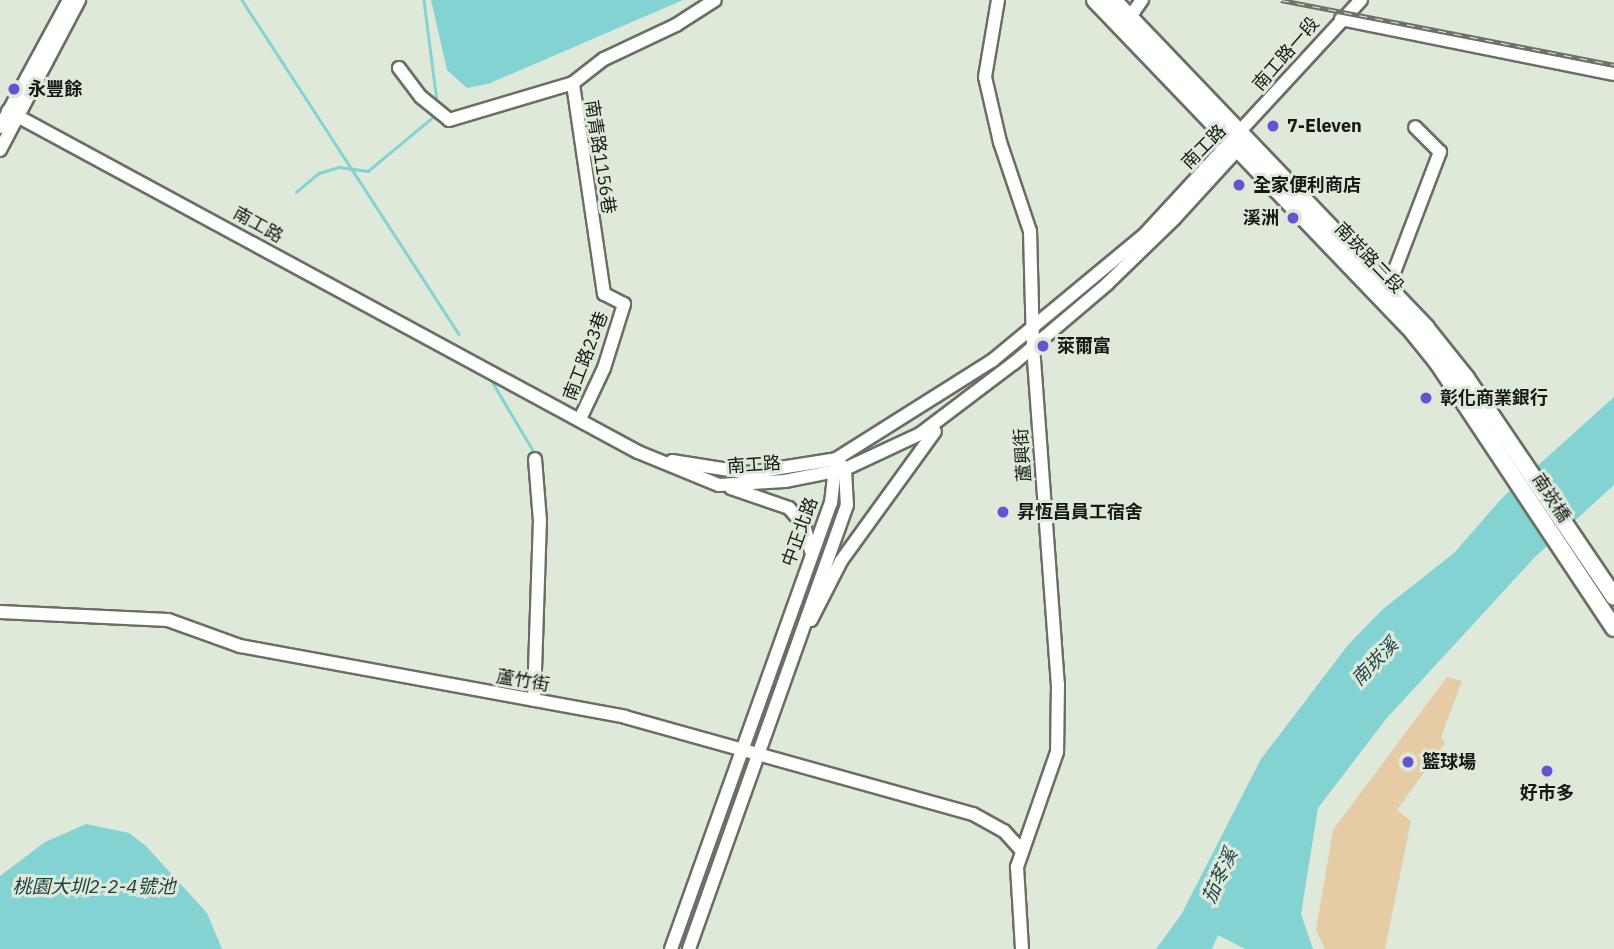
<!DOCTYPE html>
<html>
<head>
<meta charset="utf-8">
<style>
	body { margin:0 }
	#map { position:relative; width:1614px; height:949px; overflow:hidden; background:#dee9da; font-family:"IBM Plex Sans","Noto Sans TC",sans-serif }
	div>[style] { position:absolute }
	.green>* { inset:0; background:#e5cca5 }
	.water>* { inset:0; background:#84d3d3 }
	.stream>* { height:2.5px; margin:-1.25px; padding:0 1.25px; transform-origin:1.25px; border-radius:1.25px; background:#84d3d3 }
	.roads { filter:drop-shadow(2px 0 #677063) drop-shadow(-2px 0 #677063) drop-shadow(0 2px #677063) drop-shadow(0 -2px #677063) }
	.minor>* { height:12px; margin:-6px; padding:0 6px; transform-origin:6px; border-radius:6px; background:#fff }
	.major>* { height:16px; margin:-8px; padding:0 8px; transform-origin:8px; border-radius:8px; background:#fff }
	.rail>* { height:5px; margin-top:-2.5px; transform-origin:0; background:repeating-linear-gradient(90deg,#dee9da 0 8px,#6b7269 0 16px); box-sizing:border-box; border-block:2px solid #6b7269 }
	.dots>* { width:19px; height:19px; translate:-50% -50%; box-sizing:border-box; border:4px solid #dee9da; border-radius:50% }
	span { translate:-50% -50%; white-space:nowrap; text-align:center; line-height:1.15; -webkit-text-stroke:6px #dee9da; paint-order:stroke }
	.street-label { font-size:18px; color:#151813 }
	.poi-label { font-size:18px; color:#151813; font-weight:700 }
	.left { translate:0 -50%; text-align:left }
	.right { translate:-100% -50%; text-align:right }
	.water-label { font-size:19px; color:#183e3f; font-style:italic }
</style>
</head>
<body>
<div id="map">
	<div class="green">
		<div style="clip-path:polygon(1447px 677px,1462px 681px,1441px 737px,1445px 743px,1397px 810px,1411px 821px,1385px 949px,1325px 949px,1316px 930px,1333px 830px)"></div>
	</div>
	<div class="water">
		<div style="clip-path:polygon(431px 0,683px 0,488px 84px,467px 88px,447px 70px)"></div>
		<div style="clip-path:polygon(1614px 397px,1614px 485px,1534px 558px,1386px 719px,1318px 808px,1301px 914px,1313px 949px,1245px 949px,1218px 935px,1212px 949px,1156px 949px,1181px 915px,1261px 759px,1348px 645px,1383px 609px,1454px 553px,1503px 497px)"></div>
		<div style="clip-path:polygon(86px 824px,129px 833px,146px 846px,207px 913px,222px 949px,0 949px,0 876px,45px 842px)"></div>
	</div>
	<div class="stream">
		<div style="left:242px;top:0;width:398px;rotate:57deg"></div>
		<div style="left:424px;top:0;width:102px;rotate:82.7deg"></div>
		<div style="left:296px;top:192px;width:30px;rotate:-40deg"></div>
		<div style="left:319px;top:173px;width:21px;rotate:-17deg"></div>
		<div style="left:339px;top:167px;width:29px;rotate:8deg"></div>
		<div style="left:368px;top:171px;width:86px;rotate:-39.8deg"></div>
		<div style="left:493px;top:383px;width:80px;rotate:59.3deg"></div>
	</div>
	<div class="roads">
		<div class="minor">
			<div style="left:998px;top:0;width:78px;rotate:99.6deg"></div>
			<div style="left:985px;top:77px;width:67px;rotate:77deg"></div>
			<div style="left:1000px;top:142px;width:94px;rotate:71.4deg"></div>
			<div style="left:1030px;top:231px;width:115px;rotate:88.5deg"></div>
			<div style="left:1033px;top:346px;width:339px;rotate:85.8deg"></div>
			<div style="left:1058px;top:684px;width:68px;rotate:90.8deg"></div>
			<div style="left:1057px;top:752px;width:122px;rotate:109.2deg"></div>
			<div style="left:1017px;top:867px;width:82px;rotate:86.5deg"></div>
			<div style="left:1130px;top:17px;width:21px;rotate:-55deg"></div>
			<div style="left:1341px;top:19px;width:278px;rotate:11.4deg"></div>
			<div style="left:399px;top:68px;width:36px;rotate:53deg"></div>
			<div style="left:421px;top:97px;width:36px;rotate:39deg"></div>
			<div style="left:449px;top:120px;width:129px;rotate:-16.6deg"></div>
			<div style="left:8px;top:111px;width:716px;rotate:28.43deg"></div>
			<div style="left:638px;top:452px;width:87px;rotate:22.2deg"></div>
			<div style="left:719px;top:485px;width:66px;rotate:-3.5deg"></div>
			<div style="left:785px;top:481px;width:61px;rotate:-11.3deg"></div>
			<div style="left:845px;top:469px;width:83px;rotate:-25deg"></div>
			<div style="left:920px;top:434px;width:118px;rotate:-37.1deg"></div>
			<div style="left:1014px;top:363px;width:122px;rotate:-40.3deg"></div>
			<div style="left:1107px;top:284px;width:93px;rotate:-44.1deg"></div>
			<div style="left:1174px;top:219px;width:95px;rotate:-47.6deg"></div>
			<div style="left:1238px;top:149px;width:9px;rotate:-84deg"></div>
			<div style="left:0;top:127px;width:145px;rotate:-61.5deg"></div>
			<div style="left:0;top:150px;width:170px;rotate:-62.2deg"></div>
			<div style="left:1388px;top:288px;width:146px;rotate:-69.1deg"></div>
			<div style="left:1440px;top:152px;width:35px;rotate:-135deg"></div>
			<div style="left:580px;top:419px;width:56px;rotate:-64.8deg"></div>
			<div style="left:604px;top:368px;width:67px;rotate:-72.6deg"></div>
			<div style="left:624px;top:304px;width:22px;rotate:-153deg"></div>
			<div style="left:604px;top:294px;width:213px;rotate:-98.4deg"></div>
			<div style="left:573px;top:83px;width:39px;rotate:-38deg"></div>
			<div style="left:604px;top:59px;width:80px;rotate:-25.3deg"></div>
			<div style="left:676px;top:25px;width:46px;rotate:-32.7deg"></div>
			<div style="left:672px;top:461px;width:78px;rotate:8.9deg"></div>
			<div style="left:749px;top:473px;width:88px;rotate:-9.1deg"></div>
			<div style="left:836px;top:459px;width:186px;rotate:-32.2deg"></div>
			<div style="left:993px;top:360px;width:196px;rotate:-39.6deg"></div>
			<div style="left:1144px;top:235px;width:320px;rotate:-47.3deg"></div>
			<div style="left:731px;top:488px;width:61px;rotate:19deg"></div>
			<div style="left:789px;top:508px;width:23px;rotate:49deg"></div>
			<div style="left:804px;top:525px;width:27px;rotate:75deg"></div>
			<div style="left:0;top:612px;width:168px;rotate:2.7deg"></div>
			<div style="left:168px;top:620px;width:77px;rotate:19.9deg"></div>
			<div style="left:240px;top:646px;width:391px;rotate:10.4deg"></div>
			<div style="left:625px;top:717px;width:361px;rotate:15.6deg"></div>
			<div style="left:973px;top:814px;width:35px;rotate:29deg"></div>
			<div style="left:1004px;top:831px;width:27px;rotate:48deg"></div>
			<div style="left:811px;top:620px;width:66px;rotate:-63deg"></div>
			<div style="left:841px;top:561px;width:160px;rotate:-54.1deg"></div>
			<div style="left:534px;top:700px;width:179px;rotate:-88.1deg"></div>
			<div style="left:540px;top:521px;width:62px;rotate:-94.6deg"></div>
			<div style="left:671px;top:949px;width:474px;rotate:-70.3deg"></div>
			<div style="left:831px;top:503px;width:44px;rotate:-83.5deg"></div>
			<div style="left:836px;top:459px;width:13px;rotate:48deg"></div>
			<div style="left:845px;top:469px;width:36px;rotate:87deg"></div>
			<div style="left:847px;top:505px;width:471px;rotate:109.6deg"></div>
		</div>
		<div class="major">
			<div style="left:1095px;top:0;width:453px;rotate:46.2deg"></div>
			<div style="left:1409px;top:327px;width:46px;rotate:51.1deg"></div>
			<div style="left:1438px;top:363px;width:318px;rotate:56.4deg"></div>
			<div style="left:1113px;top:0;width:453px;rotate:46.3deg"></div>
			<div style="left:1426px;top:328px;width:64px;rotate:51.3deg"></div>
			<div style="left:1466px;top:378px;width:264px;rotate:55.9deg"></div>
		</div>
	</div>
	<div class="rail">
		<div style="left:1281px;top:0;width:339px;rotate:11deg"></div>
	</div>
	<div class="dots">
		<div style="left:14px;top:89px;background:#6255ce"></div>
		<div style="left:1273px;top:126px;background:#6255ce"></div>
		<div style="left:1239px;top:185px;background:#6255ce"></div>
		<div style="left:1293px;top:218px;background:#6255ce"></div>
		<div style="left:1043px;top:346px;background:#6255ce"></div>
		<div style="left:1426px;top:398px;background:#6255ce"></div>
		<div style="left:1003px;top:512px;background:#6255ce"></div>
		<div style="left:1408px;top:762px;background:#6255ce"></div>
		<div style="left:1547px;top:771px;background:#6255ce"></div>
	</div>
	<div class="street-label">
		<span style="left:1286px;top:54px;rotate:-49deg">南工路一段</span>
		<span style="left:1204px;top:147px;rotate:-45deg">南工路</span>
		<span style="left:600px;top:157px;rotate:81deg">南青路1156巷</span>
		<span style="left:258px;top:225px;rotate:29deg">南工路</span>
		<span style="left:1369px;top:258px;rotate:46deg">南崁路二段</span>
		<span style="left:586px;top:356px;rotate:-69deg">南工路23巷</span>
		<span style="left:1023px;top:455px;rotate:-94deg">蘆興街</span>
		<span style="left:754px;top:465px;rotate:-4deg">南工路</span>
		<span style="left:1551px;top:498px;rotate:57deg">南崁橋</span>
		<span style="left:800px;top:532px;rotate:-70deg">中正北路</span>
		<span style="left:523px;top:681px;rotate:10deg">蘆竹街</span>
	</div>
	<div class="poi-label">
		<span class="left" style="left:28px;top:89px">永豐餘</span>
		<span class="left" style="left:1287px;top:126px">7-Eleven</span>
		<span class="left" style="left:1253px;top:185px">全家便利商店</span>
		<span class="right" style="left:1279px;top:218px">溪洲</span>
		<span class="left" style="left:1057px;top:346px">萊爾富</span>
		<span class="left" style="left:1440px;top:398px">彰化商業銀行</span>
		<span class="left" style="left:1017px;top:512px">昇恆昌員工宿舍</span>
		<span class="left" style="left:1422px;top:762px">籃球場</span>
		<span style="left:1547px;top:793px">好市多</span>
	</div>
	<div class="water-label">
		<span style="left:1375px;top:662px;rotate:-46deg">南崁溪</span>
		<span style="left:1220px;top:876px;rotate:-65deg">茄苳溪</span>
		<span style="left:94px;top:887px">桃園大圳2-2-4號池</span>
	</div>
</div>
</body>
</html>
